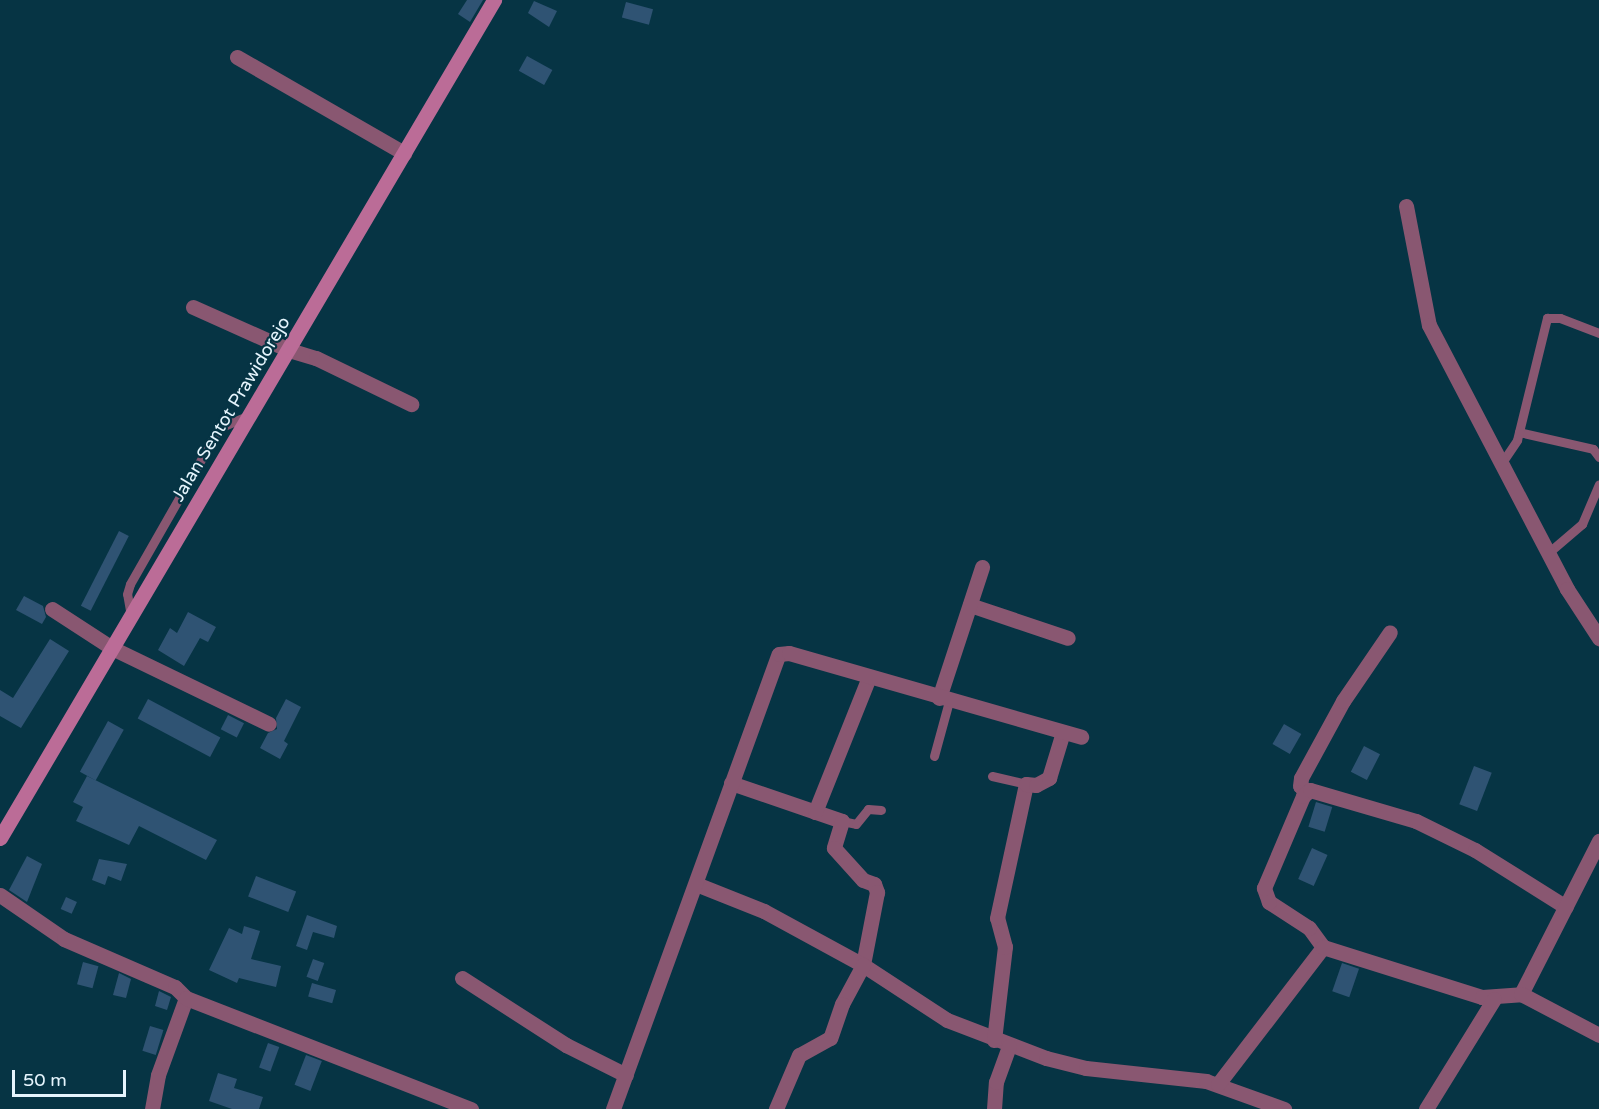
<!DOCTYPE html>
<html>
<head>
<meta charset="utf-8">
<style>
	body { margin:0 }
	#map { position:relative; width:1599px; height:1109px; overflow:hidden; background:#063444; font-family:"Varela Round",sans-serif }
	div>[style] { position:absolute }
	.building>* { inset:0; background:#2f5373; transform-origin:0 0 }
	.lane>* { height:9px; margin:-4.5px; padding:0 4.5px; transform-origin:4.5px; border-radius:4.5px; background:#895771 }
	.street>* { height:15px; margin:-7.5px; padding:0 7.5px; transform-origin:7.5px; border-radius:7.5px; background:#895771 }
	.secondary>* { height:15px; margin:-7.5px; padding:0 7.5px; transform-origin:7.5px; border-radius:7.5px; background:#bb6c97 }
	span { translate:-50% -50%; white-space:nowrap; text-align:center; line-height:1.15; -webkit-text-stroke:4.5px #063444; paint-order:stroke }
	.street-label { font-size:18px; color:#e5f5fd }
	.scale { position:absolute; left:12px; top:1070px; width:114px; height:27px; box-sizing:border-box; border:3px solid #e5f5fd; border-top:0; padding-left:8px; font-size:18px; line-height:21px; white-space:nowrap; color:#e5f5fd; -webkit-text-stroke:4px #063444; paint-order:stroke }
</style>
</head>
<body>
<div id="map">
	<div class="building">
		<div style="clip-path:polygon(467px 0,483px 0,470px 22px,458px 14px)"></div>
		<div style="clip-path:polygon(534px 1px,557px 11px,549px 27px,528px 13px)"></div>
		<div style="left:626px;top:2px;width:28px;height:16px;rotate:15deg"></div>
		<div style="left:527px;top:56px;width:29px;height:17px;rotate:29deg"></div>
		<div style="left:119px;top:531px;width:11px;height:84px;rotate:27deg"></div>
		<div style="clip-path:polygon(24px 596px,43px 606px,46px 617px,42px 624px,16px 610px)"></div>
		<div style="clip-path:polygon(188px 612px,216px 627px,208px 642px,200px 638px,184px 666px,158px 650px,170px 628px,177px 633px)"></div>
		<div style="clip-path:polygon(50px 639px,69px 651px,21px 728px,0 716px,0 690px,13px 698px)"></div>
		<div style="left:148px;top:699px;width:82px;height:22px;rotate:28deg"></div>
		<div style="clip-path:polygon(286px 699px,301px 707px,284px 741px,288px 744px,280px 759px,260px 748px,268px 733px,277px 729px,276px 718px)"></div>
		<div style="left:228px;top:715px;width:18px;height:16px;rotate:27deg"></div>
		<div style="left:108px;top:721px;width:18px;height:58px;rotate:29deg"></div>
		<div style="left:1284px;top:724px;width:20px;height:23px;rotate:30deg"></div>
		<div style="left:1364px;top:746px;width:18px;height:29px;rotate:27deg"></div>
		<div style="left:1474px;top:766px;width:19px;height:41px;rotate:21deg"></div>
		<div style="clip-path:polygon(87px 776px,217px 840px,206px 860px,139px 826px,129px 845px,76px 821px,83px 807px,73px 802px)"></div>
		<div style="left:1316px;top:802px;width:17px;height:26px;rotate:17deg"></div>
		<div style="left:1312px;top:848px;width:17px;height:34px;rotate:24deg"></div>
		<div style="clip-path:polygon(27px 856px,42px 864px,27px 902px,9px 890px)"></div>
		<div style="clip-path:polygon(99px 859px,127px 864px,121px 881px,108px 876px,105px 885px,92px 880px)"></div>
		<div style="left:256px;top:876px;width:43px;height:22px;rotate:21deg"></div>
		<div style="left:66px;top:897px;width:12px;height:13px;rotate:24deg"></div>
		<div style="clip-path:polygon(307px 915px,337px 926px,334px 938px,313px 932px,307px 950px,296px 946px)"></div>
		<div style="clip-path:polygon(244px 926px,260px 931px,251px 959px,281px 966px,276px 987px,239px 978px,237px 983px,209px 970px,229px 928px,242px 934px)"></div>
		<div style="left:313px;top:959px;width:12px;height:19px;rotate:20deg"></div>
		<div style="left:83px;top:962px;width:16px;height:23px;rotate:15deg"></div>
		<div style="left:1342px;top:963px;width:18px;height:30px;rotate:19deg"></div>
		<div style="clip-path:polygon(119px 973px,131px 979px,126px 998px,113px 995px)"></div>
		<div style="left:312px;top:983px;width:25px;height:14px;rotate:16deg"></div>
		<div style="clip-path:polygon(159px 991px,171px 997px,167px 1010px,155px 1006px)"></div>
		<div style="left:150px;top:1026px;width:14px;height:26px;rotate:17deg"></div>
		<div style="left:268px;top:1043px;width:12px;height:26px;rotate:20deg"></div>
		<div style="left:306px;top:1055px;width:17px;height:32px;rotate:21deg"></div>
		<div style="clip-path:polygon(218px 1073px,237px 1079px,234px 1088px,263px 1097px,259px 1109px,232px 1109px,209px 1101px)"></div>
	</div>
	<div class="lane">
		<div style="left:1519px;top:432px;width:76px;rotate:12.9deg"></div>
		<div style="left:1593px;top:449px;width:10px;rotate:53deg"></div>
		<div style="left:1501px;top:464px;width:29px;rotate:-56deg"></div>
		<div style="left:1517px;top:440px;width:126px;rotate:-76.2deg"></div>
		<div style="left:1547px;top:318px;width:13px"></div>
		<div style="left:1560px;top:318px;width:42px;rotate:21deg"></div>
		<div style="left:1548px;top:553px;width:45px;rotate:-40.5deg"></div>
		<div style="left:1582px;top:524px;width:43px;rotate:-67deg"></div>
		<div style="left:131px;top:616px;width:22px;rotate:-100deg"></div>
		<div style="left:127px;top:594px;width:10px;rotate:-73deg"></div>
		<div style="left:130px;top:584px;width:180px;rotate:-60.3deg"></div>
		<div style="left:219px;top:428px;width:33px;rotate:-23deg"></div>
		<div style="left:934px;top:756px;width:57px;rotate:-74.7deg"></div>
		<div style="left:992px;top:776px;width:35px;rotate:13deg"></div>
		<div style="left:842px;top:821px;width:14px;rotate:12deg"></div>
		<div style="left:856px;top:824px;width:19px;rotate:-51deg"></div>
		<div style="left:868px;top:809px;width:13px;rotate:4deg"></div>
	</div>
	<div class="street">
		<div style="left:237px;top:57px;width:193px;rotate:29.9deg"></div>
		<div style="left:1406px;top:206px;width:121px;rotate:79.1deg"></div>
		<div style="left:1429px;top:325px;width:298px;rotate:62.4deg"></div>
		<div style="left:1567px;top:589px;width:59px;rotate:56.9deg"></div>
		<div style="left:193px;top:307px;width:105px;rotate:24.1deg"></div>
		<div style="left:289px;top:350px;width:28px;rotate:17deg"></div>
		<div style="left:316px;top:358px;width:106px;rotate:25.8deg"></div>
		<div style="left:970px;top:605px;width:103px;rotate:18.6deg"></div>
		<div style="left:52px;top:609px;width:72px;rotate:33deg"></div>
		<div style="left:112px;top:648px;width:174px;rotate:25.8deg"></div>
		<div style="left:939px;top:698px;width:138px;rotate:-71.8deg"></div>
		<div style="left:731px;top:783px;width:117px;rotate:18.9deg"></div>
		<div style="left:842px;top:821px;width:28px;rotate:107deg"></div>
		<div style="left:834px;top:848px;width:43px;rotate:47.8deg"></div>
		<div style="left:863px;top:880px;width:12px;rotate:20deg"></div>
		<div style="left:874px;top:884px;width:9px;rotate:69deg"></div>
		<div style="left:877px;top:892px;width:74px;rotate:100.9deg"></div>
		<div style="left:863px;top:965px;width:100px;rotate:33.2deg"></div>
		<div style="left:947px;top:1020px;width:106px;rotate:21deg"></div>
		<div style="left:1046px;top:1058px;width:41px;rotate:14deg"></div>
		<div style="left:1086px;top:1068px;width:121px;rotate:6.2deg"></div>
		<div style="left:1206px;top:1081px;width:83px;rotate:19.7deg"></div>
		<div style="left:1308px;top:791px;width:9px;rotate:-148deg"></div>
		<div style="left:1300px;top:786px;width:8px;rotate:-83deg"></div>
		<div style="left:1301px;top:778px;width:88px;rotate:-61.4deg"></div>
		<div style="left:1343px;top:701px;width:83px;rotate:-55.7deg"></div>
		<div style="left:815px;top:812px;width:145px;rotate:-68.2deg"></div>
		<div style="left:696px;top:884px;width:73px;rotate:21.7deg"></div>
		<div style="left:764px;top:911px;width:113px;rotate:28.6deg"></div>
		<div style="left:863px;top:965px;width:44px;rotate:118.3deg"></div>
		<div style="left:842px;top:1004px;width:36px;rotate:109deg"></div>
		<div style="left:830px;top:1038px;width:35px;rotate:151deg"></div>
		<div style="left:799px;top:1055px;width:59px;rotate:113.1deg"></div>
		<div style="left:0;top:895px;width:78px;rotate:34.5deg"></div>
		<div style="left:64px;top:939px;width:121px;rotate:23.4deg"></div>
		<div style="left:175px;top:987px;width:16px;rotate:45deg"></div>
		<div style="left:186px;top:998px;width:82px;rotate:110deg"></div>
		<div style="left:158px;top:1075px;width:35px;rotate:100deg"></div>
		<div style="left:1323px;top:947px;width:24px;rotate:-126deg"></div>
		<div style="left:1309px;top:928px;width:48px;rotate:-147deg"></div>
		<div style="left:1269px;top:902px;width:15px;rotate:-110deg"></div>
		<div style="left:1264px;top:888px;width:100px;rotate:-67deg"></div>
		<div style="left:1303px;top:796px;width:9px;rotate:-41deg"></div>
		<div style="left:1310px;top:790px;width:110px;rotate:16.3deg"></div>
		<div style="left:1416px;top:821px;width:66px;rotate:26.2deg"></div>
		<div style="left:1475px;top:850px;width:107px;rotate:32.1deg"></div>
		<div style="left:462px;top:978px;width:124px;rotate:32.8deg"></div>
		<div style="left:566px;top:1045px;width:67px;rotate:26.6deg"></div>
		<div style="left:1521px;top:994px;width:172px;rotate:-63deg"></div>
		<div style="left:186px;top:998px;width:306px;rotate:21.3deg"></div>
		<div style="left:994px;top:1040px;width:94px;rotate:-83.3deg"></div>
		<div style="left:1005px;top:947px;width:30px;rotate:-105deg"></div>
		<div style="left:997px;top:918px;width:137px;rotate:-77.8deg"></div>
		<div style="left:1026px;top:784px;width:10px;rotate:6deg"></div>
		<div style="left:1036px;top:785px;width:15px;rotate:-28deg"></div>
		<div style="left:1049px;top:778px;width:48px;rotate:-73.1deg"></div>
		<div style="left:1218px;top:1084px;width:173px;rotate:-52.5deg"></div>
		<div style="left:1323px;top:947px;width:167px;rotate:17.5deg"></div>
		<div style="left:1482px;top:997px;width:39px;rotate:-4deg"></div>
		<div style="left:1521px;top:994px;width:88px;rotate:27.7deg"></div>
		<div style="left:613px;top:1109px;width:484px;rotate:-70deg"></div>
		<div style="left:779px;top:654px;width:10px;rotate:-6deg"></div>
		<div style="left:789px;top:653px;width:304px;rotate:16deg"></div>
		<div style="left:994px;top:1109px;width:27px;rotate:-86deg"></div>
		<div style="left:996px;top:1082px;width:38px;rotate:-70deg"></div>
		<div style="left:1426px;top:1109px;width:129px;rotate:-58.3deg"></div>
	</div>
	<div class="secondary">
		<div style="left:0;top:838px;width:973px;rotate:-59.48deg"></div>
	</div>
	<div class="street-label">
		<span style="left:231px;top:409px;rotate:-59deg">Jalan Sentot Prawidorejo</span>
	</div>
	<div class="scale">50 m</div>
</div>
</body>
</html>
